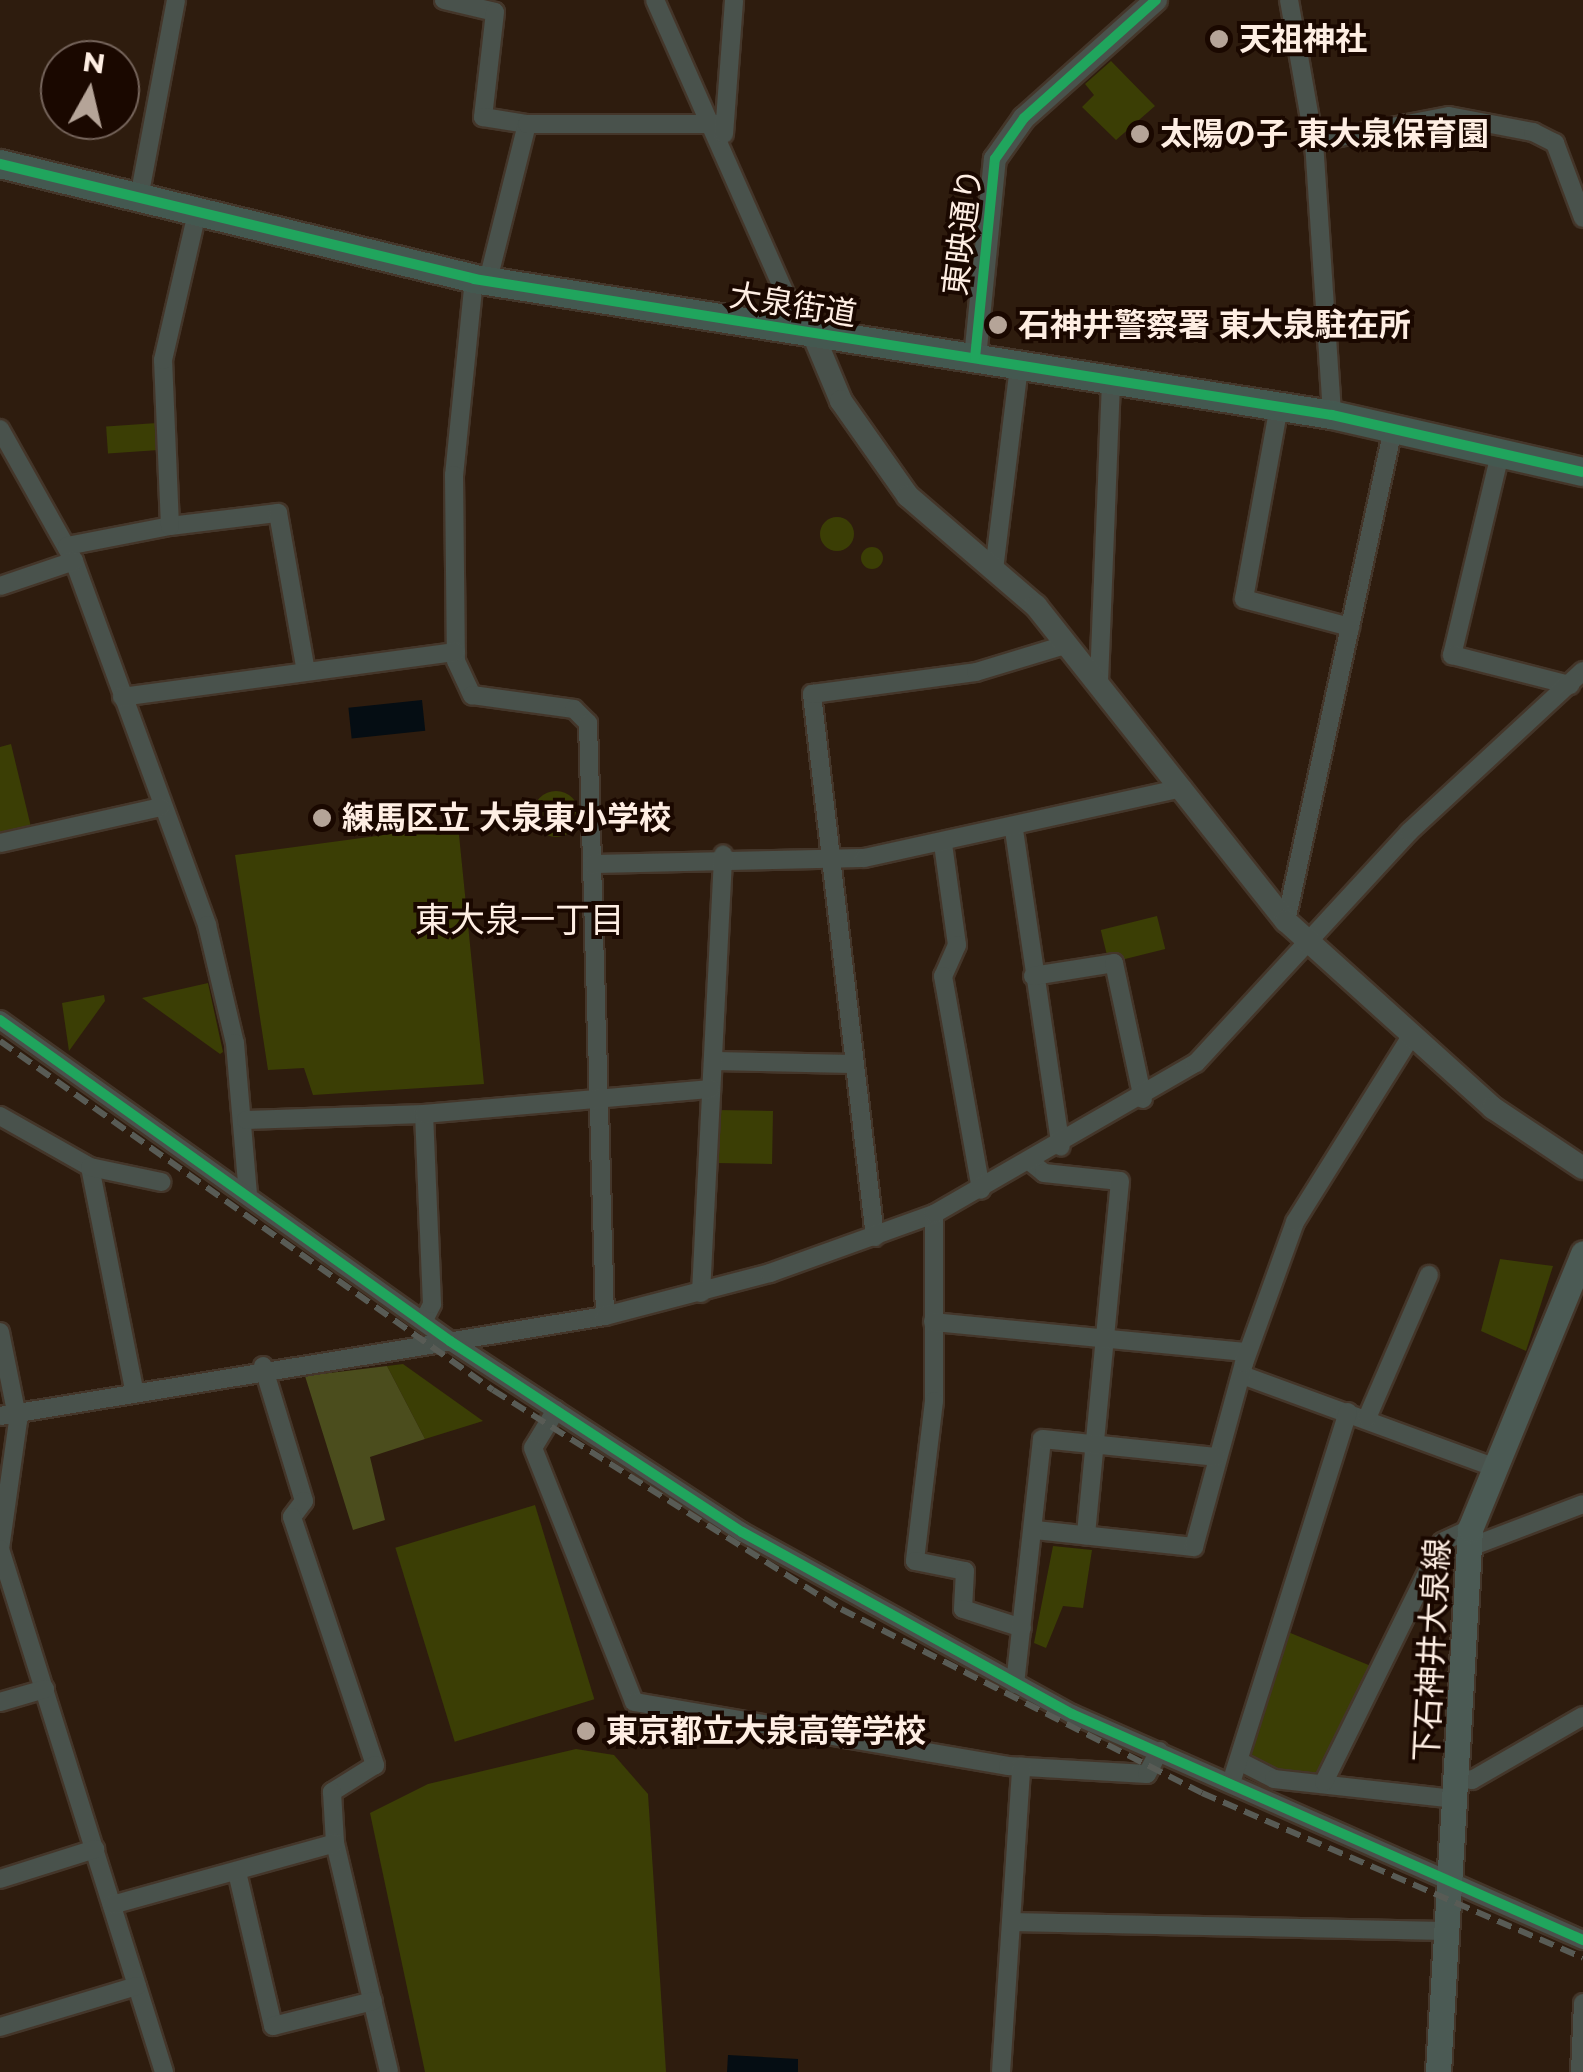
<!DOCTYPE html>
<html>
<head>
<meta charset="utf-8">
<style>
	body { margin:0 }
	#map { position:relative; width:1583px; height:2072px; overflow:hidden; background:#2e1c0e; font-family:Montserrat,"Noto Sans JP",sans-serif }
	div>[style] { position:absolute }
	.green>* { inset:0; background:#3b3e05; transform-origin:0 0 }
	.round { border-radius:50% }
	.forest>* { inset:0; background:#4b4d1d }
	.water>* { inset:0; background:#050d13; transform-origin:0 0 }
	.roads { filter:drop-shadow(2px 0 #44362a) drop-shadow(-2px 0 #44362a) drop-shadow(0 2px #44362a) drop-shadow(0 -2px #44362a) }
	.minor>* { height:18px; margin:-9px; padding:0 9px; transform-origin:9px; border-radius:9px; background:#49524c }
	.tertiary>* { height:22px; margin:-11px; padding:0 11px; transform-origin:11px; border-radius:11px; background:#49524c }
	.secondary>* { height:25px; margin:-12.5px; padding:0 12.5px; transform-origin:12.5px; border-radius:12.5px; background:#4b5a54 }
	.primary>* { height:28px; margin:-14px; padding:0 14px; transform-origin:14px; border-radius:14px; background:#445850 }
	.rail>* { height:6px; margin-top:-3px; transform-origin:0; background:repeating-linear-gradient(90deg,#585b55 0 15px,transparent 0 23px) }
	.cycleway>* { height:10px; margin:-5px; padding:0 5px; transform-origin:5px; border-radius:5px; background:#20a55d }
	.dots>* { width:28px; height:28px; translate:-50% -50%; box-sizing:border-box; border:5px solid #1a0800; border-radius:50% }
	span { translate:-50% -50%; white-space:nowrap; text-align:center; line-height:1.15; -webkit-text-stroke:8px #1a0800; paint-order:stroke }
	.poi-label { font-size:32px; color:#feeee3; font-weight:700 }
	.left { translate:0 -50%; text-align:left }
	.street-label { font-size:32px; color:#feeee3 }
	.neighbourhood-label { font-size:35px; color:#feeee3 }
	.north { position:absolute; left:40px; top:40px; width:100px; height:100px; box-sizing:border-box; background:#1a0800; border:2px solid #75645b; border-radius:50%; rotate:8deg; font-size:28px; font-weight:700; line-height:40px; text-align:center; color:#feeee3 }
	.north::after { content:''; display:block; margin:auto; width:35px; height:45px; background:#b5a498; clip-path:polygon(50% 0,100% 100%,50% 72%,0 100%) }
</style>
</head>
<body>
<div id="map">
	<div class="green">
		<div style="clip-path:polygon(1111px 61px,1155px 106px,1116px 140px,1082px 107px,1094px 95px,1085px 84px)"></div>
		<div style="left:157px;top:423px;width:27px;height:51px;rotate:86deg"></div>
		<div class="round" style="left:820px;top:517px;width:34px;height:34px"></div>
		<div class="round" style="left:861px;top:547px;width:22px;height:22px"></div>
		<div style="clip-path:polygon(11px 744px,31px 827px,0 833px,0 747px)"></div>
		<div class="round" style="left:533px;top:791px;width:46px;height:46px"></div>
		<div style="clip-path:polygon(458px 825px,484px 1084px,313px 1095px,304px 1068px,268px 1070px,235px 855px)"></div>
		<div style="left:1157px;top:916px;width:34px;height:58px;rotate:76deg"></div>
		<div style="clip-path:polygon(208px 983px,223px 1052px,220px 1054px,142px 998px)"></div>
		<div style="clip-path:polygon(104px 995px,105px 1001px,69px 1051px,62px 1003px)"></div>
		<div style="left:715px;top:1110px;width:58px;height:53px;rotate:1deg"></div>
		<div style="clip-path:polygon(1500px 1259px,1553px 1266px,1526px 1351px,1481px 1331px)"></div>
		<div style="clip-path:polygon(403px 1364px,483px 1421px,425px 1439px,387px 1366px)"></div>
		<div style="left:535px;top:1505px;width:203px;height:146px;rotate:73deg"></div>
		<div style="clip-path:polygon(1053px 1546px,1092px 1550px,1083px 1608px,1063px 1606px,1046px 1648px,1034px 1643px)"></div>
		<div style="clip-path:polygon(1288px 1632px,1371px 1666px,1319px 1773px,1278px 1772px,1250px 1754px)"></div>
		<div style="clip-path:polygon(576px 1749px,614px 1755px,648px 1794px,666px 2072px,425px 2072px,370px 1813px,428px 1784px)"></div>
	</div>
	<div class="forest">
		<div style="clip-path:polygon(387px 1366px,425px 1439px,370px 1457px,385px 1520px,353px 1530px,305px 1376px)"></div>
	</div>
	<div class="water">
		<div style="left:422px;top:700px;width:31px;height:74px;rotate:84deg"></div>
		<div style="clip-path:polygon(728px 2055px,798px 2059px,798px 2072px,727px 2072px)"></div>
	</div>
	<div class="roads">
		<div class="minor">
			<div style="left:444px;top:0;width:52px;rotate:13.2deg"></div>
			<div style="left:495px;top:12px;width:106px;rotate:96.5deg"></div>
			<div style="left:483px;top:117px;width:45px;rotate:9deg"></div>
			<div style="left:527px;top:124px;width:162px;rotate:104deg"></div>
			<div style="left:655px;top:0;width:363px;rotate:66.1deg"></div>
			<div style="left:1289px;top:0;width:144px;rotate:80deg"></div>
			<div style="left:1314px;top:142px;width:137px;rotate:-10.9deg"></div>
			<div style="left:1449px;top:116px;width:86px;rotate:10.8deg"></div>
			<div style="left:1533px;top:132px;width:25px;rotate:27deg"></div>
			<div style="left:1555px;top:143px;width:80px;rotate:69.5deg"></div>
			<div style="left:527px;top:124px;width:193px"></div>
			<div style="left:724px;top:134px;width:134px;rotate:-85.7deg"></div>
			<div style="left:1314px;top:142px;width:274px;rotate:86.2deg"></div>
			<div style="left:139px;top:198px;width:201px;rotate:-79.4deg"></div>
			<div style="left:474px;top:279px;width:197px;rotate:95.8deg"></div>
			<div style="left:454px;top:475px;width:186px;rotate:89.4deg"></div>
			<div style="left:456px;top:661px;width:38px;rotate:65deg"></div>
			<div style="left:472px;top:695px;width:103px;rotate:7.8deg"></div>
			<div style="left:574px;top:709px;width:20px;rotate:45deg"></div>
			<div style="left:588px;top:723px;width:593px;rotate:88.36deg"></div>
			<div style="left:1279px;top:406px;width:196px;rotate:100.3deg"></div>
			<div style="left:1244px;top:599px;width:110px;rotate:14.8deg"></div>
			<div style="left:0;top:429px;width:151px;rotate:60.7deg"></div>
			<div style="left:74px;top:561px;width:388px;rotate:69.9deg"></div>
			<div style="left:207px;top:925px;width:121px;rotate:76.7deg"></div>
			<div style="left:235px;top:1043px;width:152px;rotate:85.1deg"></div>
			<div style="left:1500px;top:454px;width:207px;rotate:103.4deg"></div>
			<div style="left:1452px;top:655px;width:122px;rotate:14.3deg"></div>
			<div style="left:170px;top:526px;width:109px;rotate:-6.9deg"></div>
			<div style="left:278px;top:513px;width:155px;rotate:80deg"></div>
			<div style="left:67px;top:546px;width:105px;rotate:-11deg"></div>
			<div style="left:170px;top:526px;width:166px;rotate:-92.4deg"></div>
			<div style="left:163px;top:360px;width:151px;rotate:-77deg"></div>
			<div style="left:994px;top:570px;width:206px;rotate:-83deg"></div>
			<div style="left:0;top:586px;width:78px;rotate:-18.7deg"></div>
			<div style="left:1099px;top:681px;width:300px;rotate:-87.7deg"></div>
			<div style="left:122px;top:697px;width:337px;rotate:-7.7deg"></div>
			<div style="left:1014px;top:830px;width:320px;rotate:81.6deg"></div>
			<div style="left:0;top:843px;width:165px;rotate:-12.6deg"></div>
			<div style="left:943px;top:844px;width:102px;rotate:82.1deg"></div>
			<div style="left:957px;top:945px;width:34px;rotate:114deg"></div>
			<div style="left:943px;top:976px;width:217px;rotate:79.9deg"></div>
			<div style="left:593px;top:864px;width:271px;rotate:-1.3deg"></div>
			<div style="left:864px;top:858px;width:326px;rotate:-12.4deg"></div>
			<div style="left:1286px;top:921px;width:504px;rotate:-77.73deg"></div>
			<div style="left:1033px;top:976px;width:82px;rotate:-9.1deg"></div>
			<div style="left:1114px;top:963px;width:139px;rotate:78deg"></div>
			<div style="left:0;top:1020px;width:553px;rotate:35.5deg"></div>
			<div style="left:450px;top:1341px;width:349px;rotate:33.2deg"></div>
			<div style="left:742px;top:1532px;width:377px;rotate:28.9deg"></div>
			<div style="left:1072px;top:1714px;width:559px;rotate:23.86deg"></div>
			<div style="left:713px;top:1061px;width:141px;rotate:1.2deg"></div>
			<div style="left:0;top:1116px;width:103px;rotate:29.5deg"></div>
			<div style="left:90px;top:1167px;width:226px;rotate:78.8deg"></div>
			<div style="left:246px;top:1120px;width:178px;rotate:-1.9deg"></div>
			<div style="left:1033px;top:1164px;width:14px;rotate:39deg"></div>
			<div style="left:1044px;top:1173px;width:76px;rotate:6deg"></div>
			<div style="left:1120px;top:1181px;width:356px;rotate:95.5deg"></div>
			<div style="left:90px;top:1167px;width:73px;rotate:11.9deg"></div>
			<div style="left:934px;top:1214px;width:187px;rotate:90deg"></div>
			<div style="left:934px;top:1401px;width:161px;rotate:96.8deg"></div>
			<div style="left:915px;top:1561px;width:51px;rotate:11.3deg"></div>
			<div style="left:965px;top:1571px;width:38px;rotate:93deg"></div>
			<div style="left:963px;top:1609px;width:62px;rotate:17.9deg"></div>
			<div style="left:875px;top:1237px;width:547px;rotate:-96.62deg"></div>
			<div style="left:812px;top:694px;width:165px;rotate:-7.6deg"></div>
			<div style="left:976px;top:672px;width:96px;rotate:-16.9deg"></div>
			<div style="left:701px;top:1293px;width:439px;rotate:-87.1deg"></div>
			<div style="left:424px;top:1320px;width:18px;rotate:-63deg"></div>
			<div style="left:432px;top:1304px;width:190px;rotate:-92.4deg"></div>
			<div style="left:424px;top:1114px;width:288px;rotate:-5deg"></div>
			<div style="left:933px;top:1322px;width:315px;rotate:5.5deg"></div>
			<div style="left:0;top:1332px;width:91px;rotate:78.6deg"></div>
			<div style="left:18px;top:1421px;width:129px;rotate:98deg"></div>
			<div style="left:0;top:1549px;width:548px;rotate:72.59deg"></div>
			<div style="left:263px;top:1366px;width:141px;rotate:73.1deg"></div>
			<div style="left:304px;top:1501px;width:20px;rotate:127deg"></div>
			<div style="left:292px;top:1517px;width:262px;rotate:71.5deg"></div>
			<div style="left:375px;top:1765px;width:51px;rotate:147.9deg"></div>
			<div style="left:332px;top:1792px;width:51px;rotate:86.6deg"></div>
			<div style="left:335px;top:1843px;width:235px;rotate:76.7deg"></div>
			<div style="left:1242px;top:1375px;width:267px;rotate:20.1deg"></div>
			<div style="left:556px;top:1410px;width:44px;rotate:121.2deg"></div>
			<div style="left:533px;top:1448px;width:273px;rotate:68.3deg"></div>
			<div style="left:634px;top:1702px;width:379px;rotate:9.7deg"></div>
			<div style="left:1008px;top:1766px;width:139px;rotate:3.3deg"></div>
			<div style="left:1147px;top:1774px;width:26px;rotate:-62deg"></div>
			<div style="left:0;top:1416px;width:613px;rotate:-9.39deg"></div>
			<div style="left:605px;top:1316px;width:171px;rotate:-14.6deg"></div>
			<div style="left:770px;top:1273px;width:174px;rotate:-19.8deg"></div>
			<div style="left:934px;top:1214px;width:302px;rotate:-30deg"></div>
			<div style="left:1196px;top:1063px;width:314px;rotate:-47.3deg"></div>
			<div style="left:1409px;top:832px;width:237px;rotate:-42.8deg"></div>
			<div style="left:1367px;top:1418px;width:156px;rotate:-66.6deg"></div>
			<div style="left:1035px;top:1530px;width:160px;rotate:6.1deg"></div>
			<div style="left:1194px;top:1547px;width:191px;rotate:-74.8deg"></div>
			<div style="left:1244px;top:1363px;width:150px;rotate:-70.1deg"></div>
			<div style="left:1295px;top:1222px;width:217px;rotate:-58deg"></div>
			<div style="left:1468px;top:1548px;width:123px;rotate:-20.9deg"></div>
			<div style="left:1015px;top:1684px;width:246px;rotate:-83.7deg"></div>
			<div style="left:1042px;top:1439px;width:175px;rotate:5.9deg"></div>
			<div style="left:0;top:1702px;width:47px;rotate:-16.1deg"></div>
			<div style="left:1239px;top:1761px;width:39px;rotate:27deg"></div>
			<div style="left:1274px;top:1779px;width:183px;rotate:6.3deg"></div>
			<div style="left:1458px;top:1778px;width:14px;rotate:8deg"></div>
			<div style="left:1472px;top:1780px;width:128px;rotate:-30deg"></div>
			<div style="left:1324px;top:1782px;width:267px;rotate:-63.8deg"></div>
			<div style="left:1442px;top:1542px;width:31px;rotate:-25deg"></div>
			<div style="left:1231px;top:1783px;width:389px;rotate:-72.5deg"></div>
			<div style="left:237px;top:1872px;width:158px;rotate:76.8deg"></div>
			<div style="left:273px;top:2026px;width:103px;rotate:-14deg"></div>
			<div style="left:0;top:1879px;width:100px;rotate:-17.5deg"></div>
			<div style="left:112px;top:1905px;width:231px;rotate:-15.5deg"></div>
			<div style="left:1011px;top:1922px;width:434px;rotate:1.2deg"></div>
			<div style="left:0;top:2027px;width:143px;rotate:-16.7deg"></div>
			<div style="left:1001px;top:2072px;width:306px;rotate:-86.2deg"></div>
			<div style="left:1580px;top:2072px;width:69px;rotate:-87.5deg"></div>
		</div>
		<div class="tertiary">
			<div style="left:813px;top:334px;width:73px;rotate:67.3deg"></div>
			<div style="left:841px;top:401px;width:116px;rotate:54.8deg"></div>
			<div style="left:908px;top:496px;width:169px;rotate:40.7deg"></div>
			<div style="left:1036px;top:606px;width:402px;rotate:51.6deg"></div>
			<div style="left:1286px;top:921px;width:279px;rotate:42.1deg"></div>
			<div style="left:1493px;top:1108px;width:108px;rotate:33.7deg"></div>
			<div style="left:975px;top:358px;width:200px;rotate:-84.3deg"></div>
			<div style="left:995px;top:159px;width:50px;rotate:-54.7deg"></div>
			<div style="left:1024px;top:118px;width:177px;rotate:-41.8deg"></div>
		</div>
		<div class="secondary">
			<div style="left:1438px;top:2072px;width:544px;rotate:-86.63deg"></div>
			<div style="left:1470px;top:1529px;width:298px;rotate:-67.7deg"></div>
		</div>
		<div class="primary">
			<div style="left:0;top:164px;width:488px;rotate:13.6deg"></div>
			<div style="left:474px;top:279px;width:869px;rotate:9.01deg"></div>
			<div style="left:1332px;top:415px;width:257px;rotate:12.8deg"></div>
		</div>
	</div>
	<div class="rail">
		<div style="left:0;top:1041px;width:604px;rotate:35.3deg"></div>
		<div style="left:493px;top:1390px;width:411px;rotate:32.2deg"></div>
		<div style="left:841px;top:1609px;width:405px;rotate:27deg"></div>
		<div style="left:1202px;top:1793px;width:415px;rotate:23.4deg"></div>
	</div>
	<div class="cycleway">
		<div style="left:0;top:164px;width:488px;rotate:13.6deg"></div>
		<div style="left:474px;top:279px;width:869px;rotate:9.01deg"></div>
		<div style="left:1332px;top:415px;width:257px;rotate:12.8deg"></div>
		<div style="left:975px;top:358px;width:200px;rotate:-84.3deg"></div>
		<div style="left:995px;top:159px;width:50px;rotate:-54.7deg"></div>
		<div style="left:1024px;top:118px;width:177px;rotate:-41.8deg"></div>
		<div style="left:0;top:1020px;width:553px;rotate:35.5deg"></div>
		<div style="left:450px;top:1341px;width:349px;rotate:33.2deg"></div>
		<div style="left:742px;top:1532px;width:377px;rotate:28.9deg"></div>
		<div style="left:1072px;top:1714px;width:559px;rotate:23.86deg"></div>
	</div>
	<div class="dots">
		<div style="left:1219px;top:39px;background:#b5a498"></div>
		<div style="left:1140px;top:134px;background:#b5a498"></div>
		<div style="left:998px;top:325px;background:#b5a498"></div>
		<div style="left:322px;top:818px;background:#b5a498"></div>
		<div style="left:586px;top:1731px;background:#b5a498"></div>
	</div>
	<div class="poi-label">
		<span class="left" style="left:1239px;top:39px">天祖神社</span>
		<span class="left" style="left:1160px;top:134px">太陽の子 東大泉保育園</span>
		<span class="left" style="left:1018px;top:325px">石神井警察署 東大泉駐在所</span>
		<span class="left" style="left:342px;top:818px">練馬区立 大泉東小学校</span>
		<span class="left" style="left:606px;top:1731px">東京都立大泉高等学校</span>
	</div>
	<div class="street-label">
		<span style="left:963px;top:232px;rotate:-83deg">東映通り</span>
		<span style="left:793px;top:305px;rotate:9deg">大泉街道</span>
		<span style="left:1432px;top:1650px;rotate:-87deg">下石神井大泉線</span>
	</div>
	<div class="neighbourhood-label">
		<span style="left:520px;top:920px">東大泉一丁目</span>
	</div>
	<div class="north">N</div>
</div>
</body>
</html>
